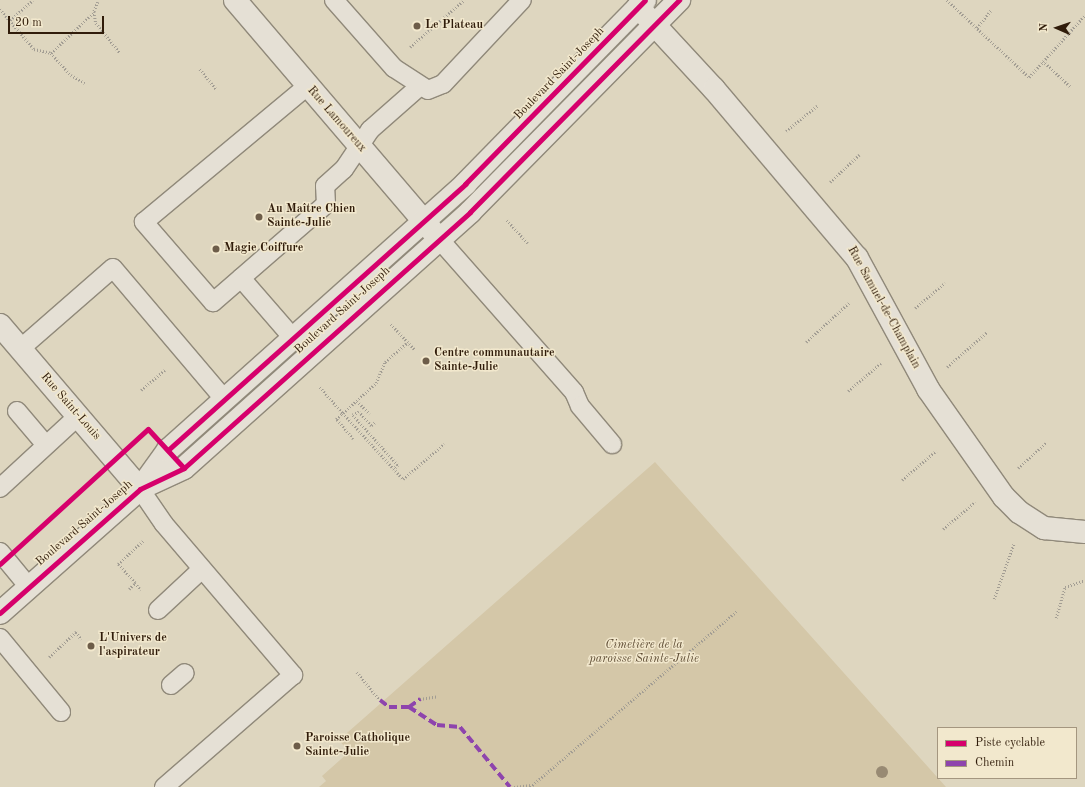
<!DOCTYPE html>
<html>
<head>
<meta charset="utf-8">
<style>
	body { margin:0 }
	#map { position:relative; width:1085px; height:787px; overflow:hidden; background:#ded6bf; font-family:"Old Standard TT",serif }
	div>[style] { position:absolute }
	.green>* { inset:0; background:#d4c7a8 }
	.path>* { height:2.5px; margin-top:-1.25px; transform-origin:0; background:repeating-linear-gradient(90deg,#a29d93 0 1px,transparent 0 3px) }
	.roads { filter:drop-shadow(1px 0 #90897a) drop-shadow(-1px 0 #90897a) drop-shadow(0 1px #90897a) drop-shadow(0 -1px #90897a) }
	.lane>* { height:18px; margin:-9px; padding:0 9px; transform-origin:9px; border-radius:9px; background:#e5e0d5 }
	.street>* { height:22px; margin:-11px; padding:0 11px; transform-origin:11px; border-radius:11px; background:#e5e0d5 }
	.secondary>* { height:22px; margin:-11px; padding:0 11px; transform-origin:11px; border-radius:11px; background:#e5e0d5 }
	.quiet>* { height:4px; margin-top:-2px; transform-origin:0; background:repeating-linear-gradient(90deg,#8e44ad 0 8px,transparent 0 12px) }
	.cycleway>* { height:5px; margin:-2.5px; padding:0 2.5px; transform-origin:2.5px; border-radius:2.5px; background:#d6006c }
	.trees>* { width:12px; height:12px; margin:-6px; border-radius:50%; background:#988a73 }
	.dots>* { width:11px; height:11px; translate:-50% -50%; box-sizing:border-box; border:2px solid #f2e8cd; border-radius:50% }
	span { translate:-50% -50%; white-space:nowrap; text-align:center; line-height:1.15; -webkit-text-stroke:3px #f2e8cd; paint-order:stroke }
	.poi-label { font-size:12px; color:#301c0a; font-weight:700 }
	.left { translate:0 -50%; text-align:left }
	.street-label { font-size:12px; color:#301c0a }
	.park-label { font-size:12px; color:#5e4c34; font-style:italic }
	.legend { position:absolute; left:937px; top:727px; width:140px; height:52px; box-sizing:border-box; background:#f2e8cd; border:1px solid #a4967f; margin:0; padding:5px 7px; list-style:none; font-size:12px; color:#301c0a }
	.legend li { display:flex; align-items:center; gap:8px; height:20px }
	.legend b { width:20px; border:1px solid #a4967f }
	.north { position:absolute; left:1037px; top:8px; width:40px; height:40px; -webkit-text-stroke:3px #f2e8cd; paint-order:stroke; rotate:272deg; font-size:11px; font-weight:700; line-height:16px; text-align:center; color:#301c0a }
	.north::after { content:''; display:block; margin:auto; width:14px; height:18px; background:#301c0a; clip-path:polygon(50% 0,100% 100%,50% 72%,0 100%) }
	.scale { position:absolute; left:8px; top:16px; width:96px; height:18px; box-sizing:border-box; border:2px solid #301c0a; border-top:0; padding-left:5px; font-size:12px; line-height:14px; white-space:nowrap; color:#301c0a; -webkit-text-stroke:3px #f2e8cd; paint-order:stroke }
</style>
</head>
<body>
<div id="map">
	<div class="green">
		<div style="clip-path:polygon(655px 462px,946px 787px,319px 787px,326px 781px,322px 776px,349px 752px,339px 740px)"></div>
	</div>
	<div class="path">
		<div style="left:947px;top:0;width:112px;rotate:43.2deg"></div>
		<div style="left:1029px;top:77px;width:84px;rotate:-47.9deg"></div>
		<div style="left:98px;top:2px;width:11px;rotate:112deg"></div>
		<div style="left:94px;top:12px;width:11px;rotate:80deg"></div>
		<div style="left:96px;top:23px;width:38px;rotate:51deg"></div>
		<div style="left:0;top:9px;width:52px;rotate:49.6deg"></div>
		<div style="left:34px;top:49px;width:17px;rotate:13deg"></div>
		<div style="left:51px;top:53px;width:59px;rotate:-43.6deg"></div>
		<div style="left:10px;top:20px;width:30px;rotate:-41deg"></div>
		<div style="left:977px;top:28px;width:23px;rotate:-52deg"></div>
		<div style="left:410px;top:47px;width:72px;rotate:-41deg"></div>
		<div style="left:51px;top:53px;width:30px;rotate:48deg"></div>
		<div style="left:71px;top:75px;width:16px;rotate:30deg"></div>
		<div style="left:1043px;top:61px;width:38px;rotate:43deg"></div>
		<div style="left:200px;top:69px;width:26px;rotate:51deg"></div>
		<div style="left:786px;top:131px;width:40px;rotate:-39deg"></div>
		<div style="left:830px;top:182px;width:40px;rotate:-43deg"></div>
		<div style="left:507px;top:220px;width:31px;rotate:48deg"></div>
		<div style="left:915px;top:308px;width:39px;rotate:-40deg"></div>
		<div style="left:391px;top:324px;width:35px;rotate:47deg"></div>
		<div style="left:806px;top:342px;width:59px;rotate:-42.3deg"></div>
		<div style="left:947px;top:367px;width:53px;rotate:-41.2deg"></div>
		<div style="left:320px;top:387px;width:35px;rotate:49deg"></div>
		<div style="left:343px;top:413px;width:45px;rotate:-42.3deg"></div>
		<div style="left:376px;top:383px;width:23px;rotate:-67deg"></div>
		<div style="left:385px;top:362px;width:30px;rotate:-41deg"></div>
		<div style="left:141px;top:390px;width:31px;rotate:-40deg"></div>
		<div style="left:848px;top:391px;width:43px;rotate:-40.3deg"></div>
		<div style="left:357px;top:401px;width:18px;rotate:45deg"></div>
		<div style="left:375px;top:423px;width:5px;rotate:143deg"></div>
		<div style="left:371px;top:426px;width:18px;rotate:-131deg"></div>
		<div style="left:359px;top:412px;width:7px;rotate:153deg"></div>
		<div style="left:353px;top:415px;width:67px;rotate:48deg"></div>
		<div style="left:398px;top:465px;width:6px;rotate:135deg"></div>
		<div style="left:353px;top:439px;width:26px;rotate:-130deg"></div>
		<div style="left:336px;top:419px;width:9px;rotate:-41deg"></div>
		<div style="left:343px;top:413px;width:89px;rotate:47.7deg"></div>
		<div style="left:403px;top:479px;width:54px;rotate:-40.5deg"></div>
		<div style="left:1018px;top:468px;width:38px;rotate:-42deg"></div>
		<div style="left:902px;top:480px;width:45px;rotate:-40.5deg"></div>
		<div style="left:943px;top:529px;width:42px;rotate:-40.2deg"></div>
		<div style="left:135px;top:583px;width:9px;rotate:49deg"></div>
		<div style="left:129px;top:589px;width:8px;rotate:-45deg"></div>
		<div style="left:135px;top:583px;width:25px;rotate:-132deg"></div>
		<div style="left:118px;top:564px;width:35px;rotate:-43deg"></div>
		<div style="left:994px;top:599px;width:59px;rotate:-70.3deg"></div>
		<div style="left:1056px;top:618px;width:32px;rotate:-74deg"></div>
		<div style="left:1065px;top:587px;width:21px;rotate:-19deg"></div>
		<div style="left:49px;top:657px;width:37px;rotate:-43deg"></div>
		<div style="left:76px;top:632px;width:9px;rotate:54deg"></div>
		<div style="left:357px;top:672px;width:36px;rotate:51deg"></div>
		<div style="left:420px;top:699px;width:18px;rotate:-9deg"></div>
		<div style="left:514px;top:787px;width:17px;rotate:-7deg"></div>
		<div style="left:530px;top:787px;width:272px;rotate:-40.4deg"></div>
	</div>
	<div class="roads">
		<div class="lane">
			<div style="left:334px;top:0;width:91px;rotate:48.6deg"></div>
			<div style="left:394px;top:68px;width:40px;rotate:32.9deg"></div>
			<div style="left:428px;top:90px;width:16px;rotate:-22deg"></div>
			<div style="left:443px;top:84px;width:115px;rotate:-46.8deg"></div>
			<div style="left:439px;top:239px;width:204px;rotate:48.6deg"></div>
			<div style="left:574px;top:392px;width:15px;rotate:67deg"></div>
			<div style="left:580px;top:406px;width:50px;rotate:49.9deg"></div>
			<div style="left:241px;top:278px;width:37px;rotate:139deg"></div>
			<div style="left:213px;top:302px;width:106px;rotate:-130.8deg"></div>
			<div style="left:144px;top:222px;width:212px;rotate:-39.8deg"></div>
			<div style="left:293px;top:338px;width:79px;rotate:-130.9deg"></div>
			<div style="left:241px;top:278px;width:113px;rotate:-41deg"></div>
			<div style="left:326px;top:204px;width:18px;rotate:-93deg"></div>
			<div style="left:325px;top:186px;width:25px;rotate:-42deg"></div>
			<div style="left:344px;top:169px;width:47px;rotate:-56.3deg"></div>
			<div style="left:370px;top:130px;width:65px;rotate:-41.3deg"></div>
			<div style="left:20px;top:349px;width:123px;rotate:-41.1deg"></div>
			<div style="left:113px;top:268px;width:172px;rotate:49.7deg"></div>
			<div style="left:17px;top:411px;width:43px;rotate:49.7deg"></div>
			<div style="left:0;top:488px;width:105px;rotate:-42.7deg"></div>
			<div style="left:140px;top:489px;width:42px;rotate:55.6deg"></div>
			<div style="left:164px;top:524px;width:199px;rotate:49.5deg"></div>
			<div style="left:293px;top:675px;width:171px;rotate:139deg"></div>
			<div style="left:0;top:552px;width:45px;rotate:50.4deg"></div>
			<div style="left:158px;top:610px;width:60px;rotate:-43deg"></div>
			<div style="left:0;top:638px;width:96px;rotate:50.5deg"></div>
			<div style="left:171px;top:685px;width:18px;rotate:-41deg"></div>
		</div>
		<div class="street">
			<div style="left:235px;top:0;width:314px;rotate:49.5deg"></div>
			<div style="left:638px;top:7px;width:112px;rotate:47.2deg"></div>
			<div style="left:714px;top:89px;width:221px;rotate:49.8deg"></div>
			<div style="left:857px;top:258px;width:149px;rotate:61.5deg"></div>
			<div style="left:928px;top:389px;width:132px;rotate:54.9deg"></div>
			<div style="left:1004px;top:497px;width:21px;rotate:45deg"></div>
			<div style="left:1019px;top:512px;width:30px;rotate:33deg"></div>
			<div style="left:1044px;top:528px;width:41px;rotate:5.6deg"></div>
			<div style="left:0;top:325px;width:216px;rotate:49.5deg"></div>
		</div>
		<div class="secondary">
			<div style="left:141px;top:488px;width:47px;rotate:-24.9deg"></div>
			<div style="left:184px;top:468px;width:384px;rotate:-41.8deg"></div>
			<div style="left:470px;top:212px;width:298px;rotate:-45.4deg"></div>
			<div style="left:0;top:613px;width:187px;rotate:-41.5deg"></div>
			<div style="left:140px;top:489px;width:48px;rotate:-54.3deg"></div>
			<div style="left:168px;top:450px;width:399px;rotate:-41.8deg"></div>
			<div style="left:465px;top:184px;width:257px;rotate:-45.6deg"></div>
		</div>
	</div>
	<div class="quiet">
		<div style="left:380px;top:700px;width:11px;rotate:38deg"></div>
		<div style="left:389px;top:707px;width:20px"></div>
		<div style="left:409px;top:707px;width:33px;rotate:33deg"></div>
		<div style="left:437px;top:725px;width:23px;rotate:5deg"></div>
		<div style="left:460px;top:727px;width:78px;rotate:50.2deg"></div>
		<div style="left:409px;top:707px;width:14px;rotate:-36deg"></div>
	</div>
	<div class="cycleway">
		<div style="left:168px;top:450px;width:399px;rotate:-41.8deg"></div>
		<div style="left:465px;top:184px;width:257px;rotate:-45.6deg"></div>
		<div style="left:0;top:564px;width:200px;rotate:-42.4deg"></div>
		<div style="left:148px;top:429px;width:53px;rotate:47.3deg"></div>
		<div style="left:0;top:613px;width:187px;rotate:-41.5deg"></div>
		<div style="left:140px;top:489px;width:49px;rotate:-25.5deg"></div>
		<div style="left:184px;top:468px;width:384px;rotate:-41.8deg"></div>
		<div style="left:470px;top:212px;width:298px;rotate:-45.4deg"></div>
	</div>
	<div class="trees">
		<div style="left:882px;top:772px"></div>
	</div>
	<div class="dots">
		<div style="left:417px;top:26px;background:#6d5d49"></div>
		<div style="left:259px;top:217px;background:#6d5d49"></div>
		<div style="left:216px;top:249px;background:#6d5d49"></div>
		<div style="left:426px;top:361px;background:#6d5d49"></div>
		<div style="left:91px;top:646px;background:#6d5d49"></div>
		<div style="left:297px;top:746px;background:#6d5d49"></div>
	</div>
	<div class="poi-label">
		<span class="left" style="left:425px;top:26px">Le Plateau</span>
		<span class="left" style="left:267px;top:217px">Au Maître Chien<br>Sainte-Julie</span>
		<span class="left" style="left:224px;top:249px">Magie Coiffure</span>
		<span class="left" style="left:434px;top:361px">Centre communautaire<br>Sainte-Julie</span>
		<span class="left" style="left:99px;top:646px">L'Univers de<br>l'aspirateur</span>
		<span class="left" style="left:305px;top:746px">Paroisse Catholique<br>Sainte-Julie</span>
	</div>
	<div class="street-label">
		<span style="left:560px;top:74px;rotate:-46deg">Boulevard Saint-Joseph</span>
		<span style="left:336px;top:120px;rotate:49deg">Rue Lamoureux</span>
		<span style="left:883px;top:308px;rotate:61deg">Rue Samuel-de-Champlain</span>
		<span style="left:343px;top:311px;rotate:-42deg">Boulevard Saint-Joseph</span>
		<span style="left:70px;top:407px;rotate:49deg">Rue Saint-Louis</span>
		<span style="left:85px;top:524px;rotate:-41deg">Boulevard Saint-Joseph</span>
	</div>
	<div class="park-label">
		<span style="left:644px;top:653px">Cimetière de la<br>paroisse Sainte-Julie</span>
	</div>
	<ul class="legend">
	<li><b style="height:5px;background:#d6006c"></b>Piste cyclable</li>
	<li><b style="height:5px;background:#8e44ad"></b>Chemin</li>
	</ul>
	<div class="north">N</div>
	<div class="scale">20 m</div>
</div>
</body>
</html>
